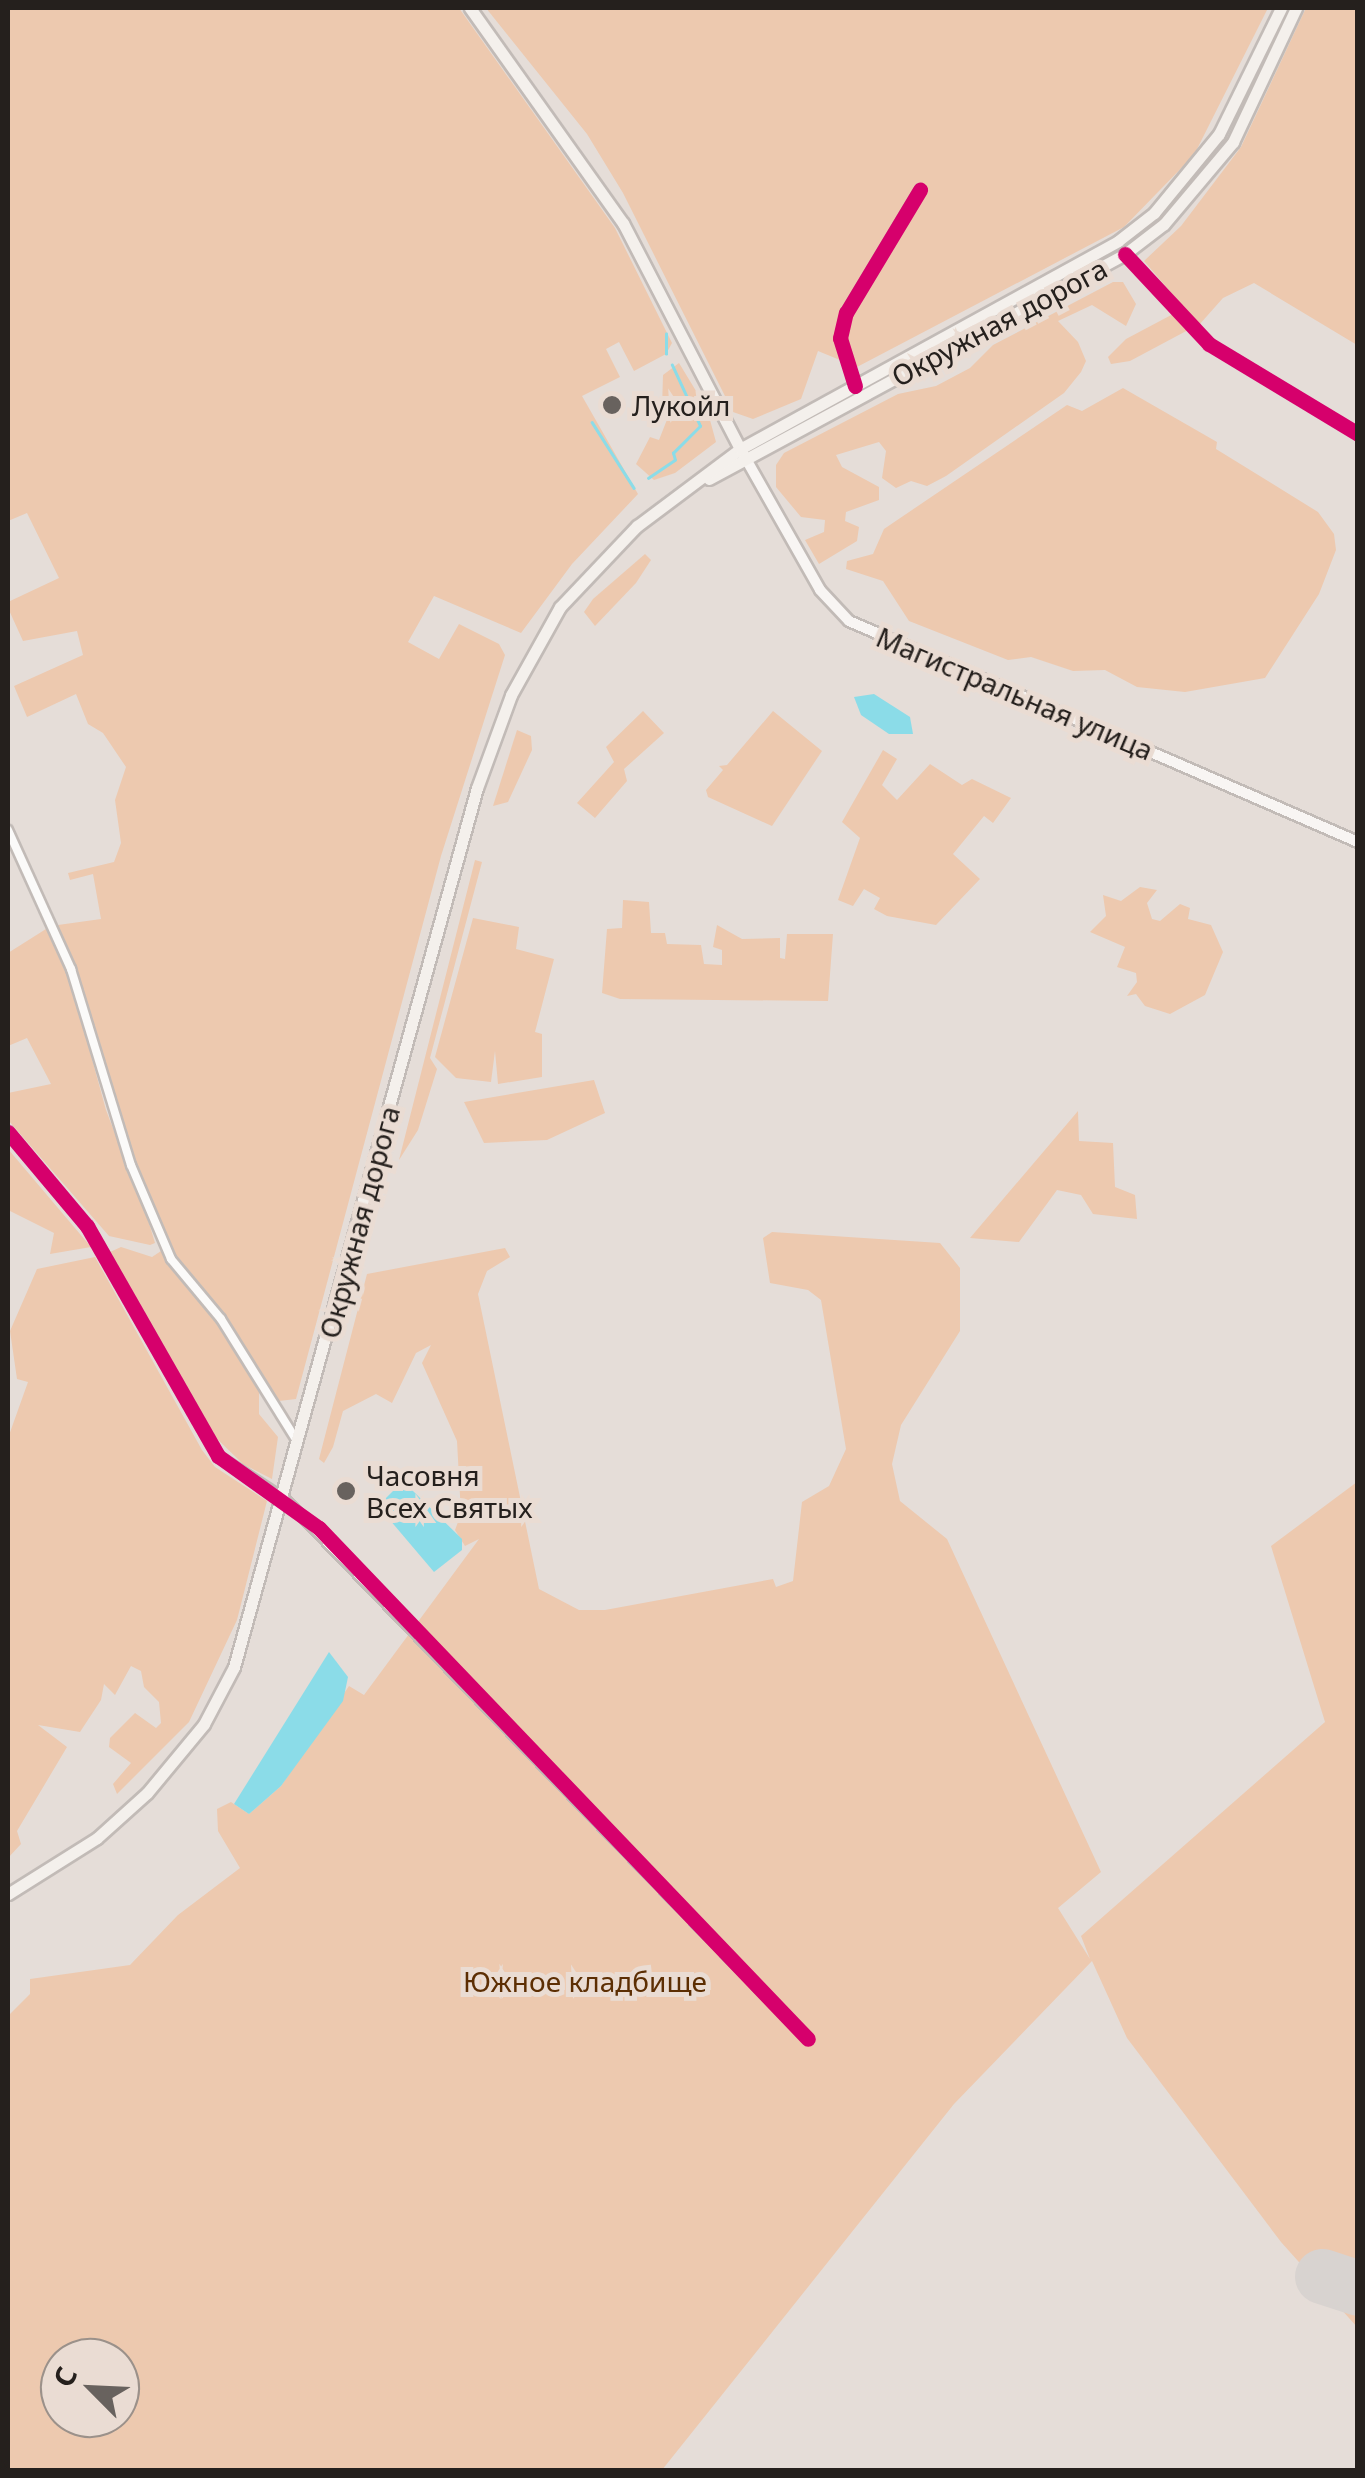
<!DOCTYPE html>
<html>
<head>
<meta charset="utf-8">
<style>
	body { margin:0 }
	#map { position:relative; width:1365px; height:2478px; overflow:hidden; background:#e5ddd8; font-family:"Noto Sans",sans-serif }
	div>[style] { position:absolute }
	.green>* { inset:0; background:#edc9af }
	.water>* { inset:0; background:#8bdce8 }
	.stream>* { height:2.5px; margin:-1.25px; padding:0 1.25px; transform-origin:1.25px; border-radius:1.25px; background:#8bdce8 }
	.runway>* { height:55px; margin:-27.5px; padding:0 27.5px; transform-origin:27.5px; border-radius:27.5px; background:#d8d3d0 }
	.roads { filter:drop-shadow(2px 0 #c2bbb7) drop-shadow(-2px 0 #c2bbb7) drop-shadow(0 2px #c2bbb7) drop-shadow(0 -2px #c2bbb7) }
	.minor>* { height:8px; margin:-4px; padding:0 4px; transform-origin:4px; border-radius:4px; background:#fbfaf9 }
	.tertiary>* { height:9px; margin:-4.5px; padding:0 4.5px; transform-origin:4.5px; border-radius:4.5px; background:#fbfaf9 }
	.secondary>* { height:10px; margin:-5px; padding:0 5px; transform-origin:5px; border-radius:5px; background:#f8f5f3 }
	.primary>* { height:11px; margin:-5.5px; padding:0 5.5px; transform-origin:5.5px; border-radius:5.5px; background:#f4f0ec }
	.cycleway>* { height:15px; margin:-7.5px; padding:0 7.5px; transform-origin:7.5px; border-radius:7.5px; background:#d6006c }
	.dots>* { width:28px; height:28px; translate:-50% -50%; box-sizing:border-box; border:5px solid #eadcd3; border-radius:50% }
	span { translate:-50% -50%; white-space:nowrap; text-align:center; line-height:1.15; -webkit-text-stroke:10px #eadcd3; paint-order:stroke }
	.street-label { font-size:28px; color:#25201d }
	.poi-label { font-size:28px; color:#25201d }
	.left { translate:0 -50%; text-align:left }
	.park-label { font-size:28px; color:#5c2e03 }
	.frame { position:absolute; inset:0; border:10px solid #25201d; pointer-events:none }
	.north { position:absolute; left:40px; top:2338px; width:100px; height:100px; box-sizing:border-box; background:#eadcd3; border:2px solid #9b918a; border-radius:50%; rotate:294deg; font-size:28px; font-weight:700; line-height:40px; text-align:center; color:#25201d }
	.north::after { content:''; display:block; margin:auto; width:35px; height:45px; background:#68625e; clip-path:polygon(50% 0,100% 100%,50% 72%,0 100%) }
</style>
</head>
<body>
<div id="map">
	<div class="green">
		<div style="clip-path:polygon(8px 8px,459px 8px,615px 228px,672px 343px,666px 354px,634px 371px,619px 342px,606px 349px,620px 377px,582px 396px,638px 494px,572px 564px,521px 633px,434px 596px,408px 642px,439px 659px,459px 624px,499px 644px,505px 655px,441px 856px,296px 1399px,279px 1401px,255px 1366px,248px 1374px,259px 1390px,259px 1414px,278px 1437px,272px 1479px,243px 1464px,213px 1435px,108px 1253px,121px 1247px,152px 1257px,170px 1245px,135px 1164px,58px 925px,101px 919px,93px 874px,70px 880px,68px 873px,114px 862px,121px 843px,115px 800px,126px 767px,103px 733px,88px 724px,76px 694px,27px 717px,14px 686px,83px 655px,77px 631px,23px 641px,8px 608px,8px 602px,59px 578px,27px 513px,8px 521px)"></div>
		<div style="clip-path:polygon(486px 8px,1268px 8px,1194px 155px,1124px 227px,857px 367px,818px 351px,801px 399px,753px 419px,733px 412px,623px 193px,587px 134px)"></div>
		<div style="clip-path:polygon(1306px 8px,1357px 8px,1357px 345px,1254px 283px,1223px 298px,1199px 325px,1144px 261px,1181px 226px,1241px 147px)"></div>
		<div style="clip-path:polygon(1113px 282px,1123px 282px,1136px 304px,1126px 326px,1092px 305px,1058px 321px,1078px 342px,1086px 361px,1081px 372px,1064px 393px,946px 476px,927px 486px,911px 481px,896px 488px,882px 478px,886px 451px,879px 442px,836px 455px,842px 467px,879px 487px,879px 500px,846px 512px,845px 521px,859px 527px,857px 541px,819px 564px,805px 540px,824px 532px,825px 520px,801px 517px,776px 487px,776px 465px,784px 453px,898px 394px,936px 386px,970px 368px,993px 345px)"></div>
		<div style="clip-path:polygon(1175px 313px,1190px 329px,1130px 361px,1111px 364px,1108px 357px,1126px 339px)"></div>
		<div style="clip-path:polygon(679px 363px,707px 409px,716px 442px,675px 473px,654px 480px,636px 464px,650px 437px,659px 440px,670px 412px,662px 408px,663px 375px)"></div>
		<div style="clip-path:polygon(1123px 388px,1217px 442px,1216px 449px,1318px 512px,1334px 534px,1336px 550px,1319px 594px,1265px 678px,1185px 692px,1137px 687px,1105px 670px,1073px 671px,1031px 657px,1008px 660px,909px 621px,883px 581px,846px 569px,847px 561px,873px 554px,884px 529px,1067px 405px,1082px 411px)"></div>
		<div style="clip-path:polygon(645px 554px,651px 560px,636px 583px,595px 626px,584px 612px,593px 599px)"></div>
		<div style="clip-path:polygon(643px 711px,664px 733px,624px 769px,627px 781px,595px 818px,577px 803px,614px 762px,606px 747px)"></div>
		<div style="clip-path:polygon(773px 711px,822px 751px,772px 826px,708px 797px,706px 790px,723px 770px,719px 766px,727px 765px)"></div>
		<div style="clip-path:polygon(517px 730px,531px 736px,532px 750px,508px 802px,493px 806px)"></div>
		<div style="clip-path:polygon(883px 750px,897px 759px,882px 785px,897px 800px,930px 764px,962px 785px,972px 779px,1011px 798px,993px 823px,984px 816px,953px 854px,980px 879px,936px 925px,887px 916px,874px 909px,880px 898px,864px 889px,853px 906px,838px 900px,860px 838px,842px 822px)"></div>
		<div style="clip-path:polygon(475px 860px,482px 862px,430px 1058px,437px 1069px,418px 1130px,399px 1160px)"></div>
		<div style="clip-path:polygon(1140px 887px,1157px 890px,1147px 903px,1152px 919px,1160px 921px,1180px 904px,1190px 908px,1188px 919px,1211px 925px,1223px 952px,1205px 995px,1170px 1014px,1145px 1006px,1136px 994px,1127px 996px,1137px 982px,1136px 973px,1117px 967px,1125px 947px,1090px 932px,1106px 916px,1103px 895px,1121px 901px)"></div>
		<div style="clip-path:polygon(623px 900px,649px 902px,651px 933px,665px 933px,667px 944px,701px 945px,704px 964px,722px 965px,722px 950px,713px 947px,717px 925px,742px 939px,780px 938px,780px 958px,785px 959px,787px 934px,833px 934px,828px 1001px,620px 999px,602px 993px,607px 929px,622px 928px)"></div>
		<div style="clip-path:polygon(473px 918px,519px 927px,516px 949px,554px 959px,535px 1032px,542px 1034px,542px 1077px,498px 1084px,495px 1051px,491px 1082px,456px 1078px,435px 1057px)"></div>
		<div style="clip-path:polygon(46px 929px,70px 979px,106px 1110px,149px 1223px,155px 1243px,150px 1245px,109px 1236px,8px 1120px,8px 1093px,51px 1084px,27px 1038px,8px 1046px,8px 953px)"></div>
		<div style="clip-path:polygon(594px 1080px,605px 1113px,547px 1140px,484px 1143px,464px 1102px)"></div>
		<div style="clip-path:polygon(1078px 1111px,1079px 1141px,1113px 1143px,1115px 1187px,1135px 1195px,1137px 1219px,1093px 1214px,1081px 1195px,1057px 1190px,1019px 1242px,970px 1238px)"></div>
		<div style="clip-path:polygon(8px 1149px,91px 1247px,50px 1254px,54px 1233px,8px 1210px)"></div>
		<div style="clip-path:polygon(evenodd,772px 1232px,940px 1243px,960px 1268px,960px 1331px,901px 1425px,892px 1464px,900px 1501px,947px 1539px,1101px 1872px,1058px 1908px,1090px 1959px,1081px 1936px,1325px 1722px,1271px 1546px,1357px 1482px,1357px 2327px,1281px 2242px,1127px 2038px,1092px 1961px,954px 2104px,662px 2470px,8px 2470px,8px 2016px,30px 1994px,30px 1979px,130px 1965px,178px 1915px,240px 1868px,218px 1831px,217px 1809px,231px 1802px,249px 1814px,281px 1786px,349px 1686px,364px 1695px,479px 1539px,465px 1546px,455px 1530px,461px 1514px,457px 1441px,422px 1363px,431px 1345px,416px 1353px,392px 1403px,376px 1394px,343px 1411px,333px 1447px,324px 1463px,319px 1459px,367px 1274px,505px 1248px,510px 1257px,487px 1271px,478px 1294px,539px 1589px,579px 1610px,605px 1610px,773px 1579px,776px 1587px,793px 1581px,802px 1502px,829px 1486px,846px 1449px,821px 1300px,808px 1290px,770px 1283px,763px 1238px,772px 1232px,60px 2358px,120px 2358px,120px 2418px,60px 2418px,60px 2358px)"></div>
		<div style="clip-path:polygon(95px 1257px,202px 1450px,215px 1467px,267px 1501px,237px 1620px,189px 1722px,117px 1794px,113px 1784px,131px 1763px,109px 1747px,110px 1738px,135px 1713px,156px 1728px,161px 1723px,159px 1702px,144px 1687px,141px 1671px,131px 1666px,115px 1695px,104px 1684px,101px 1700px,80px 1732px,38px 1725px,67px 1747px,17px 1831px,21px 1844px,8px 1858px,8px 1438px,28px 1382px,17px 1379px,10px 1331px,37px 1269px)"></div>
	</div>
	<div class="water">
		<div style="clip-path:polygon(874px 694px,910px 717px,913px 734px,889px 734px,861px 715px,854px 697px)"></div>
		<div style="clip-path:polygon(398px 1486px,412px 1490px,462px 1539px,462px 1550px,434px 1572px,378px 1506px)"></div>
		<div style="clip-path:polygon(329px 1652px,348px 1677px,343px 1701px,281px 1786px,249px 1814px,234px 1804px)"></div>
	</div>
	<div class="stream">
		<div style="left:666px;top:354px;width:20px;rotate:-90deg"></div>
		<div style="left:592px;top:422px;width:78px;rotate:57.5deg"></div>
		<div style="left:648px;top:478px;width:32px;rotate:-34deg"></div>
		<div style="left:675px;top:460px;width:7px;rotate:-106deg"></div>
		<div style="left:673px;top:453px;width:38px;rotate:-45deg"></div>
		<div style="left:700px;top:426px;width:67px;rotate:-114.7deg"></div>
	</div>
	<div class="runway">
		<div style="left:1322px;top:2276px;width:38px;rotate:18deg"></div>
	</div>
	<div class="roads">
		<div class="minor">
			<div style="left:1125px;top:254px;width:123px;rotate:47deg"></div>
			<div style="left:1209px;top:344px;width:174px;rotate:31.1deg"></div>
			<div style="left:855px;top:386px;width:50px;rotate:-107.4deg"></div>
			<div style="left:840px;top:338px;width:26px;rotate:-77deg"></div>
			<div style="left:846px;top:313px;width:144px;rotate:-59deg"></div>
			<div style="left:8px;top:830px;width:153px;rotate:65.6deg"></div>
			<div style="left:71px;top:969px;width:205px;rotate:73deg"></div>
			<div style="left:131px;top:1165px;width:102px;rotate:66.9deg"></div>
			<div style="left:171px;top:1259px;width:78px;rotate:50.2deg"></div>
			<div style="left:221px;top:1319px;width:144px;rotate:58.1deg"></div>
			<div style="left:285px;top:1499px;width:752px;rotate:45.92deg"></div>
		</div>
		<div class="tertiary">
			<div style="left:8px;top:1132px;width:123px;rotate:50deg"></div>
			<div style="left:87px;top:1226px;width:265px;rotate:60.3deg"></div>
			<div style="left:218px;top:1456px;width:79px;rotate:33.1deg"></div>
		</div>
		<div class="secondary">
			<div style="left:746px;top:459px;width:150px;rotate:60.5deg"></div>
			<div style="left:820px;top:590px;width:42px;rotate:46.9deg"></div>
			<div style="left:849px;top:621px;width:555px;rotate:23.47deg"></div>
		</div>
		<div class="primary">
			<div style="left:470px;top:8px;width:264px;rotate:54.6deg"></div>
			<div style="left:623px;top:223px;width:263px;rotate:62.6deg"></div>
			<div style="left:709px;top:479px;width:473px;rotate:-28.4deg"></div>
			<div style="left:1125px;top:254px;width:49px;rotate:-37.6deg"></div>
			<div style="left:1164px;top:224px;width:107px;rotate:-49.9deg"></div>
			<div style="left:1233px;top:142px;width:148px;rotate:-64.8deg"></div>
			<div style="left:8px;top:1894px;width:105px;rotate:-32.2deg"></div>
			<div style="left:97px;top:1838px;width:67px;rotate:-42deg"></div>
			<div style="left:147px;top:1793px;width:89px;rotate:-50.4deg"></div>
			<div style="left:204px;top:1724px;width:64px;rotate:-62.2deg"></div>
			<div style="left:234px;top:1667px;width:912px;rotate:-74.55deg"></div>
			<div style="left:477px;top:788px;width:99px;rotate:-69.9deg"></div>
			<div style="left:511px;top:695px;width:101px;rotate:-60.9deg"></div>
			<div style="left:560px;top:607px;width:112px;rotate:-46.5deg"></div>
			<div style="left:637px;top:526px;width:129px;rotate:-36.8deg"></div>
			<div style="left:740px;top:449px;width:431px;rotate:-28.8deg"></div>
			<div style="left:1118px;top:241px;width:46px;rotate:-37.9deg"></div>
			<div style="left:1154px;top:213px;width:102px;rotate:-50.6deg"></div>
			<div style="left:1219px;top:134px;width:140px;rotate:-63.8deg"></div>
		</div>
	</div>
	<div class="cycleway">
		<div style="left:1125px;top:254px;width:123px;rotate:47deg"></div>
		<div style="left:1209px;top:344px;width:174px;rotate:31.1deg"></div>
		<div style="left:855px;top:386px;width:50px;rotate:-107.4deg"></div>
		<div style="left:840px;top:338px;width:26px;rotate:-77deg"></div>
		<div style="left:846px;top:313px;width:144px;rotate:-59deg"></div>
		<div style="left:8px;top:1132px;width:123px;rotate:50deg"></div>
		<div style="left:87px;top:1226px;width:265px;rotate:60.3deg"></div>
		<div style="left:218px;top:1456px;width:124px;rotate:35.5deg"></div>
		<div style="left:319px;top:1528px;width:707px;rotate:46.26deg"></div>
	</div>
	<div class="dots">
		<div style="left:612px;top:405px;background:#68625e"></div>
		<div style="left:346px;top:1491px;background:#68625e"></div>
	</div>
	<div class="street-label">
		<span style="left:999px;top:322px;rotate:-28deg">Окружная дорога</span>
		<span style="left:1015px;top:693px;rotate:23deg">Магистральная улица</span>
		<span style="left:359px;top:1222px;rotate:-75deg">Окружная дорога</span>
	</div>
	<div class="poi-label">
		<span class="left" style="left:632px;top:405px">Лукойл</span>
		<span class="left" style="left:366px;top:1491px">Часовня<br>Всех Святых</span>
	</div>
	<div class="park-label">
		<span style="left:585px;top:1981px">Южное кладбище</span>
	</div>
	<div class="frame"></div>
	<div class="north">С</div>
</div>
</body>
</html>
